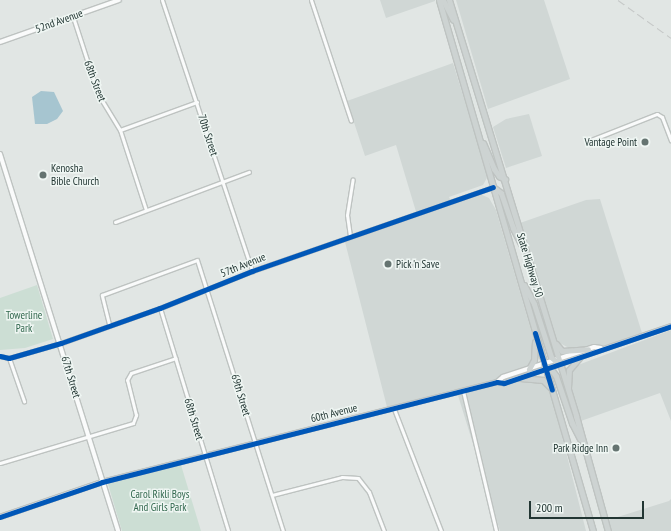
<!DOCTYPE html>
<html>
<head>
<meta charset="utf-8">
<style>
	body { margin:0 }
	#map { position:relative; width:671px; height:531px; overflow:hidden; background:#e1e6e4; font-family:"PT Sans Narrow",sans-serif }
	div>[style] { position:absolute }
	.built>* { inset:0; background:#d0d7d5 }
	.green>* { inset:0; background:#ccded4 }
	.water>* { inset:0; background:#a6c5d0 }
	.roads { filter:drop-shadow(1px 0 #bec3c1) drop-shadow(-1px 0 #bec3c1) drop-shadow(0 1px #bec3c1) drop-shadow(0 -1px #bec3c1) }
	.minor>* { height:3px; margin:-1.5px; padding:0 1.5px; transform-origin:1.5px; border-radius:1.5px; background:#fafbfb }
	.tertiary>* { height:4px; margin:-2px; padding:0 2px; transform-origin:2px; border-radius:2px; background:#fafbfb }
	.primary>* { height:5px; margin:-2.5px; padding:0 2.5px; transform-origin:2.5px; border-radius:2.5px; background:#cdd3d2 }
	.rail>* { height:1px; margin-top:-0.5px; transform-origin:0; background:repeating-linear-gradient(90deg,#c6c9c8 0 8px,transparent 0 12px) }
	.cycleway>* { height:5px; margin:-2.5px; padding:0 2.5px; transform-origin:2.5px; border-radius:2.5px; background:#0057b8 }
	.dots>* { width:11px; height:11px; translate:-50% -50%; box-sizing:border-box; border:2px solid #eff6f3; border-radius:50% }
	span { translate:-50% -50%; white-space:nowrap; text-align:center; line-height:1.15; -webkit-text-stroke:3px #eff6f3; paint-order:stroke }
	.street-label { font-size:11px; color:#223633 }
	.poi-label { font-size:11px; color:#223633 }
	.right { translate:-100% -50%; text-align:right }
	.left { translate:0 -50%; text-align:left }
	.park-label { font-size:11px; color:#32684e }
	.scale { position:absolute; left:529px; top:501px; width:115px; height:18px; box-sizing:border-box; border:2px solid #223633; border-top:0; padding-left:5px; font-size:12px; line-height:14px; white-space:nowrap; color:#223633; -webkit-text-stroke:3px #eff6f3; paint-order:stroke }
</style>
</head>
<body>
<div id="map">
	<div class="built">
		<div style="clip-path:polygon(380px 0,435px 0,435px 1px,386px 18px)"></div>
		<div style="clip-path:polygon(456px 0,544px 0,570px 79px,488px 109px)"></div>
		<div style="clip-path:polygon(453px 63px,488px 176px,483px 185px,449px 197px,452px 203px,480px 194px,489px 198px,496px 210px,539px 357px,536px 368px,505px 377px,506px 383px,525px 378px,541px 378px,548px 381px,586px 531px,500px 531px,456px 389px,387px 407px,345px 242px,417px 215px,396px 145px,365px 156px,347px 101px)"></div>
		<div style="clip-path:polygon(529px 114px,542px 156px,506px 168px,493px 127px,506px 119px)"></div>
		<div style="clip-path:polygon(600px 199px,642px 333px,580px 354px,556px 341px,520px 223px,586px 200px)"></div>
		<div style="clip-path:polygon(671px 330px,671px 421px,660px 393px,578px 422px,569px 390px,570px 368px)"></div>
		<div style="clip-path:polygon(671px 499px,671px 531px,611px 531px,608px 520px,669px 501px)"></div>
	</div>
	<div class="green">
		<div style="clip-path:polygon(37px 285px,53px 339px,25px 348px,0 350px,0 298px)"></div>
		<div style="clip-path:polygon(181px 465px,201px 531px,122px 531px,108px 484px)"></div>
	</div>
	<div class="water">
		<div style="clip-path:polygon(41px 91px,54px 92px,63px 111px,57px 119px,47px 124px,35px 124px,32px 97px)"></div>
	</div>
	<div class="roads">
		<div class="minor">
			<div style="left:162px;top:0;width:286px;rotate:71.6deg"></div>
			<div style="left:311px;top:0;width:127px;rotate:71.7deg"></div>
			<div style="left:73px;top:17px;width:81px;rotate:72deg"></div>
			<div style="left:98px;top:94px;width:42px;rotate:58.6deg"></div>
			<div style="left:120px;top:130px;width:84px;rotate:72deg"></div>
			<div style="left:120px;top:130px;width:82px;rotate:-20deg"></div>
			<div style="left:591px;top:140px;width:71px;rotate:-21.5deg"></div>
			<div style="left:657px;top:114px;width:6px;rotate:31deg"></div>
			<div style="left:662px;top:117px;width:25px;rotate:69deg"></div>
			<div style="left:115px;top:222px;width:143px;rotate:-20.5deg"></div>
			<div style="left:350px;top:236px;width:21px;rotate:-98deg"></div>
			<div style="left:347px;top:215px;width:36px;rotate:-81deg"></div>
			<div style="left:160px;top:308px;width:233px;rotate:73deg"></div>
			<div style="left:109px;top:324px;width:30px;rotate:-104deg"></div>
			<div style="left:102px;top:295px;width:101px;rotate:-20.2deg"></div>
			<div style="left:197px;top:260px;width:284px;rotate:72.4deg"></div>
			<div style="left:0;top:356px;width:9px;rotate:13deg"></div>
			<div style="left:9px;top:358px;width:54px;rotate:-16.1deg"></div>
			<div style="left:61px;top:343px;width:105px;rotate:-19.5deg"></div>
			<div style="left:160px;top:308px;width:99px;rotate:-21.9deg"></div>
			<div style="left:252px;top:271px;width:255px;rotate:-19.2deg"></div>
			<div style="left:9px;top:358px;width:46px;rotate:70.8deg"></div>
			<div style="left:463px;top:391px;width:144px;rotate:76.7deg"></div>
			<div style="left:394px;top:409px;width:131px;rotate:68.9deg"></div>
			<div style="left:0;top:463px;width:139px;rotate:-16.7deg"></div>
			<div style="left:133px;top:423px;width:9px;rotate:-69deg"></div>
			<div style="left:136px;top:415px;width:36px;rotate:-104deg"></div>
			<div style="left:127px;top:380px;width:8px;rotate:-60deg"></div>
			<div style="left:131px;top:373px;width:47px;rotate:-18.4deg"></div>
			<div style="left:272px;top:495px;width:72px;rotate:-14.4deg"></div>
			<div style="left:342px;top:477px;width:16px;rotate:4deg"></div>
			<div style="left:358px;top:478px;width:18px;rotate:52deg"></div>
			<div style="left:369px;top:492px;width:42px;rotate:69deg"></div>
		</div>
		<div class="tertiary">
			<div style="left:0;top:42px;width:126px;rotate:-19.4deg"></div>
			<div style="left:0;top:154px;width:395px;rotate:72.6deg"></div>
			<div style="left:497px;top:382px;width:8px;rotate:-40deg"></div>
			<div style="left:503px;top:377px;width:96px;rotate:-18.2deg"></div>
			<div style="left:594px;top:347px;width:7px;rotate:8deg"></div>
			<div style="left:0;top:517px;width:108px;rotate:-18.9deg"></div>
			<div style="left:102px;top:482px;width:407px;rotate:-14.2deg"></div>
			<div style="left:497px;top:382px;width:7px;rotate:8deg"></div>
			<div style="left:504px;top:383px;width:176px;rotate:-18.8deg"></div>
		</div>
		<div class="primary">
			<div style="left:439px;top:0;width:553px;rotate:73.83deg"></div>
			<div style="left:443px;top:0;width:22px;rotate:63deg"></div>
			<div style="left:449px;top:0;width:435px;rotate:73deg"></div>
			<div style="left:576px;top:416px;width:119px;rotate:74.5deg"></div>
			<div style="left:483px;top:143px;width:28px;rotate:67deg"></div>
			<div style="left:494px;top:169px;width:9px;rotate:54deg"></div>
			<div style="left:499px;top:176px;width:7px;rotate:27deg"></div>
			<div style="left:493px;top:187px;width:10px;rotate:37deg"></div>
			<div style="left:501px;top:193px;width:37px;rotate:71deg"></div>
			<div style="left:513px;top:228px;width:18px;rotate:63deg"></div>
			<div style="left:524px;top:285px;width:21px;rotate:62deg"></div>
			<div style="left:534px;top:304px;width:56px;rotate:72.2deg"></div>
			<div style="left:551px;top:357px;width:12px;rotate:42deg"></div>
			<div style="left:556px;top:344px;width:9px;rotate:49deg"></div>
			<div style="left:562px;top:351px;width:26px;rotate:-4deg"></div>
			<div style="left:543px;top:364px;width:8px;rotate:30deg"></div>
			<div style="left:550px;top:368px;width:10px;rotate:53deg"></div>
			<div style="left:556px;top:376px;width:50px;rotate:71.2deg"></div>
			<div style="left:572px;top:423px;width:18px;rotate:63deg"></div>
			<div style="left:529px;top:369px;width:10px;rotate:-61deg"></div>
			<div style="left:534px;top:360px;width:18px;rotate:-87deg"></div>
			<div style="left:520px;top:378px;width:23px;rotate:5deg"></div>
			<div style="left:543px;top:380px;width:10px;rotate:45deg"></div>
			<div style="left:568px;top:388px;width:18px;rotate:-87deg"></div>
			<div style="left:569px;top:370px;width:16px;rotate:-50deg"></div>
		</div>
	</div>
	<div class="rail">
		<div style="left:618px;top:0;width:65px;rotate:35.6deg"></div>
	</div>
	<div class="cycleway">
		<div style="left:535px;top:333px;width:59px;rotate:73.4deg"></div>
		<div style="left:0;top:356px;width:9px;rotate:13deg"></div>
		<div style="left:9px;top:358px;width:54px;rotate:-16.1deg"></div>
		<div style="left:61px;top:343px;width:105px;rotate:-19.5deg"></div>
		<div style="left:160px;top:308px;width:99px;rotate:-21.9deg"></div>
		<div style="left:252px;top:271px;width:255px;rotate:-19.2deg"></div>
		<div style="left:0;top:517px;width:108px;rotate:-18.9deg"></div>
		<div style="left:102px;top:482px;width:407px;rotate:-14.2deg"></div>
		<div style="left:497px;top:382px;width:7px;rotate:8deg"></div>
		<div style="left:504px;top:383px;width:176px;rotate:-18.8deg"></div>
	</div>
	<div class="dots">
		<div style="left:645px;top:142px;background:#657471"></div>
		<div style="left:43px;top:175px;background:#657471"></div>
		<div style="left:388px;top:264px;background:#657471"></div>
		<div style="left:616px;top:448px;background:#657471"></div>
	</div>
	<div class="street-label">
		<span style="left:59px;top:21px;rotate:-20deg">52nd Avenue</span>
		<span style="left:95px;top:81px;rotate:69deg">68th Street</span>
		<span style="left:208px;top:135px;rotate:72deg">70th Street</span>
		<span style="left:243px;top:265px;rotate:-22deg">57th Avenue</span>
		<span style="left:530px;top:265px;rotate:73deg">State Highway 50</span>
		<span style="left:71px;top:377px;rotate:73deg">67th Street</span>
		<span style="left:241px;top:395px;rotate:73deg">69th Street</span>
		<span style="left:334px;top:413px;rotate:-14deg">60th Avenue</span>
		<span style="left:194px;top:419px;rotate:73deg">68th Street</span>
	</div>
	<div class="poi-label">
		<span class="right" style="left:637px;top:142px">Vantage Point</span>
		<span class="left" style="left:51px;top:175px">Kenosha<br>Bible Church</span>
		<span class="left" style="left:396px;top:264px">Pick 'n Save</span>
		<span class="right" style="left:608px;top:448px">Park Ridge Inn</span>
	</div>
	<div class="park-label">
		<span style="left:24px;top:322px">Towerline<br>Park</span>
		<span style="left:160px;top:501px">Carol Rikli Boys<br>And Girls Park</span>
	</div>
	<div class="scale">200 m</div>
</div>
</body>
</html>
